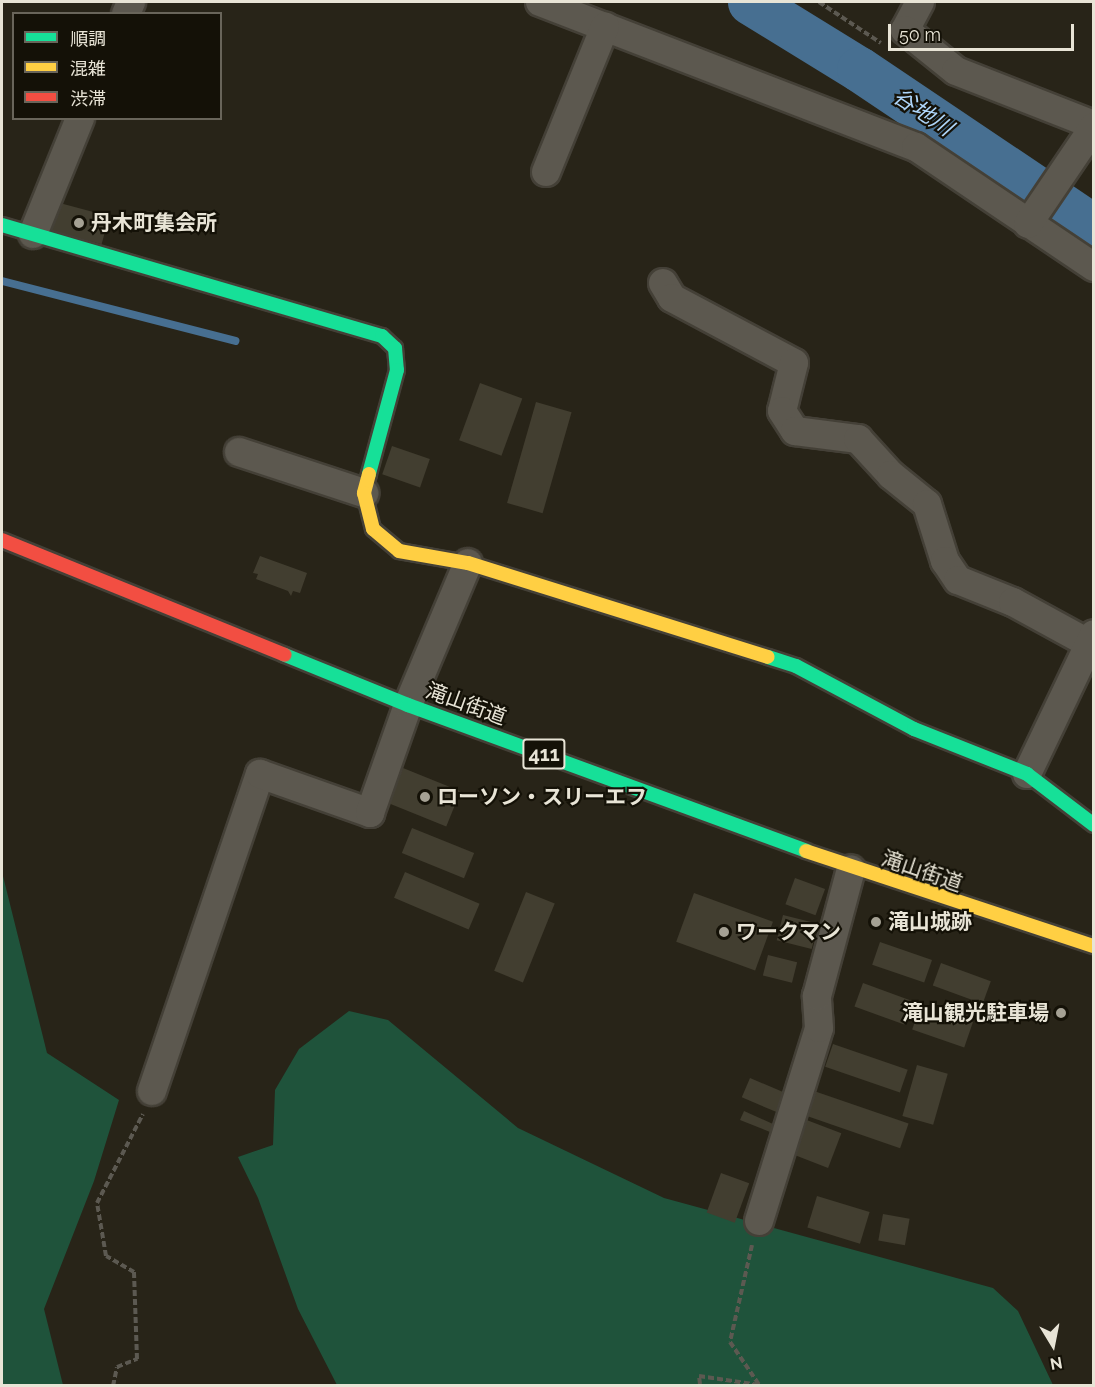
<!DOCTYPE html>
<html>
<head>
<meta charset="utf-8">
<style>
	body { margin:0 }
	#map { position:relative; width:1095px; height:1387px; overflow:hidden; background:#282418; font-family:Raleway,"Noto Sans JP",sans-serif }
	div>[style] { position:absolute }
	.green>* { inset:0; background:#1f533b }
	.stream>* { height:8px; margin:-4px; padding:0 4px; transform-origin:4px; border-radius:4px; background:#476f91 }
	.river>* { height:45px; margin:-22.5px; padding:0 22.5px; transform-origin:22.5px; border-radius:22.5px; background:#476f91 }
	.building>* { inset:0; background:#423e30; transform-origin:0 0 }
	.path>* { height:4px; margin-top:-2px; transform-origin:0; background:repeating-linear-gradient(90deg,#5c5951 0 6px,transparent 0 9px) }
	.roads { filter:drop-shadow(2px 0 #444037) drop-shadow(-2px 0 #444037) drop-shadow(0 2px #444037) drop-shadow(0 -2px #444037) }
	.street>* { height:28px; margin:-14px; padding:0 14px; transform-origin:14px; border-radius:14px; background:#5c584f }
	.fast>* { height:14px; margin:-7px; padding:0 7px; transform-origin:7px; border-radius:7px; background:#16e098 }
	.slow>* { height:14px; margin:-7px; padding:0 7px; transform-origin:7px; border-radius:7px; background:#ffcf43 }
	.jam>* { height:14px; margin:-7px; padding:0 7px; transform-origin:7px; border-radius:7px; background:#f24e42 }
	.dots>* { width:16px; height:16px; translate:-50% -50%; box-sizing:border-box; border:3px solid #141107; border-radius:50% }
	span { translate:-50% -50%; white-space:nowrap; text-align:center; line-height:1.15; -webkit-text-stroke:4.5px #141107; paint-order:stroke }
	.shield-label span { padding:2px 4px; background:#141107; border:2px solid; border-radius:4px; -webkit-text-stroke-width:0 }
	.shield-label { font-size:20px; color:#e8e4d6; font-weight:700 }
	.poi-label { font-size:21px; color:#e8e4d6; font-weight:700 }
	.left { translate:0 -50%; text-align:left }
	.right { translate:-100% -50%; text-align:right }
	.street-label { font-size:21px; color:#e8e4d6 }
	.water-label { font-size:22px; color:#aed5f9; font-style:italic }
	.frame { position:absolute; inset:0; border:3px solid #e8e4d6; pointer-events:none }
	.legend { position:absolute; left:12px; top:12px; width:210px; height:108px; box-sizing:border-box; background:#141107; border:2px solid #69655a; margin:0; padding:8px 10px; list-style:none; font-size:18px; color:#e8e4d6 }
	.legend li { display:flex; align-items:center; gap:12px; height:30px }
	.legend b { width:30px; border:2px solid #69655a }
	.north { position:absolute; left:1023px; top:1315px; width:60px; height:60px; -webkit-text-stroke:4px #141107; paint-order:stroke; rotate:170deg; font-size:16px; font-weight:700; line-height:24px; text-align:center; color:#e8e4d6 }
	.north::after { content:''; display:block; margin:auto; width:21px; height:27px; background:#e8e4d6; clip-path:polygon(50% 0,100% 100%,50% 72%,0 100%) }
	.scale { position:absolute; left:888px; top:24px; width:186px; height:27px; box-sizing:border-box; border:3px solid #e8e4d6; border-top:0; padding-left:8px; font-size:18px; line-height:21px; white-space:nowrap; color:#e8e4d6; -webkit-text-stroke:4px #141107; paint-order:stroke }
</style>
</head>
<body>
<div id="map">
	<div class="green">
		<div style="clip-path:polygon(2px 872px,47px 1053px,119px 1100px,94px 1181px,44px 1309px,63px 1385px,2px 1385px)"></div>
		<div style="clip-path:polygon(349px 1011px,388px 1020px,518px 1128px,664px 1198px,993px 1288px,1018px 1311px,1053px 1385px,337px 1385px,298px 1309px,258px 1198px,238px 1157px,273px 1145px,275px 1090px,299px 1049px)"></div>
	</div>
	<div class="stream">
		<div style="left:2px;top:281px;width:241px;rotate:14.4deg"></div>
	</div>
	<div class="river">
		<div style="left:750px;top:2px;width:128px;rotate:31.6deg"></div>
		<div style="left:859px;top:69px;width:283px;rotate:33.9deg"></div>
	</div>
	<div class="building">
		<div style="left:56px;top:202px;width:55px;height:29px;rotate:15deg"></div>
		<div style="left:480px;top:383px;width:45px;height:61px;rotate:20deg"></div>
		<div style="left:536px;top:402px;width:37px;height:105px;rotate:16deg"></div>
		<div style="left:392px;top:446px;width:40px;height:30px;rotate:19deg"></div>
		<div style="clip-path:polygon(260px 556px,307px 573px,300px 593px,293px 591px,291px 596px,288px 591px,256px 579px,258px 574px,253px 573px)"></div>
		<div style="left:403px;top:768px;width:62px;height:38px;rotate:22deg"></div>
		<div style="left:412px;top:828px;width:67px;height:27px;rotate:22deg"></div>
		<div style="left:405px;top:872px;width:81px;height:28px;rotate:23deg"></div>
		<div style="left:795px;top:878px;width:32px;height:28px;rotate:20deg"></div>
		<div style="left:526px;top:892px;width:31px;height:85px;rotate:22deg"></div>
		<div style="left:694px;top:893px;width:84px;height:52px;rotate:20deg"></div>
		<div style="left:783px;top:915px;width:36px;height:26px;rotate:14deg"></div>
		<div style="left:880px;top:942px;width:55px;height:24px;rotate:19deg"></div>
		<div style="left:768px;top:955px;width:30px;height:21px;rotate:14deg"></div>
		<div style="left:941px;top:963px;width:53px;height:24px;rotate:20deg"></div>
		<div style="left:863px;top:983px;width:53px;height:25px;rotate:20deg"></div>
		<div style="left:921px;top:1004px;width:55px;height:27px;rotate:19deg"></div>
		<div style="left:833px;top:1044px;width:79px;height:24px;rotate:19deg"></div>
		<div style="left:917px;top:1065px;width:32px;height:53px;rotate:16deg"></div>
		<div style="left:750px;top:1078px;width:41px;height:21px;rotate:23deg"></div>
		<div style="left:814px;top:1091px;width:100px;height:26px;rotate:19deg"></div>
		<div style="clip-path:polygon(744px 1111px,773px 1124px,770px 1132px,740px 1120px)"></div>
		<div style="left:804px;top:1119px;width:40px;height:37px;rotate:21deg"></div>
		<div style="left:721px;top:1173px;width:30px;height:42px;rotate:20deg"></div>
		<div style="left:817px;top:1196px;width:55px;height:33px;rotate:17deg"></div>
		<div style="left:883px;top:1214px;width:27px;height:27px;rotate:10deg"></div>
	</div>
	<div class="path">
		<div style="left:819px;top:2px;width:74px;rotate:33.5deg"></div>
		<div style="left:752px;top:1245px;width:99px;rotate:102.8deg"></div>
		<div style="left:730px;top:1342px;width:53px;rotate:55.7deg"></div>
		<div style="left:700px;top:1384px;width:8px;rotate:-97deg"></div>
		<div style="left:699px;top:1376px;width:61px;rotate:8.5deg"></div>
		<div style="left:113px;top:1386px;width:19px;rotate:-78deg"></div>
		<div style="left:117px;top:1367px;width:22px;rotate:-22deg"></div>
		<div style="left:137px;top:1359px;width:87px;rotate:-92deg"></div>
		<div style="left:134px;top:1272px;width:32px;rotate:-150deg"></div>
		<div style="left:106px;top:1256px;width:54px;rotate:-99.6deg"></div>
		<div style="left:97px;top:1203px;width:100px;rotate:-62.7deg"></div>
	</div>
	<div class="roads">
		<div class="street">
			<div style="left:540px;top:2px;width:403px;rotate:21.1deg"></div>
			<div style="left:916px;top:147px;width:215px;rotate:34deg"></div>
			<div style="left:920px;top:2px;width:32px;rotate:118deg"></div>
			<div style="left:905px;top:30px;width:65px;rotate:38.8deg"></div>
			<div style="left:956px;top:71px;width:148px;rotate:21.4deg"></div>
			<div style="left:126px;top:14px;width:13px;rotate:-67deg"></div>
			<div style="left:546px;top:172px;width:157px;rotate:-67.9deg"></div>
			<div style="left:1028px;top:224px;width:117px;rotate:-55.8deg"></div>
			<div style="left:33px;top:234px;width:125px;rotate:-67.9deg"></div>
			<div style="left:663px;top:283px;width:17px;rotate:59deg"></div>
			<div style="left:672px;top:298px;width:138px;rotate:28deg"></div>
			<div style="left:794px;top:363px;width:49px;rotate:104deg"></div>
			<div style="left:782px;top:411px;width:24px;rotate:57deg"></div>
			<div style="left:795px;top:431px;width:64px;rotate:7.2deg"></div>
			<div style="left:858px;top:439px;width:49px;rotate:47.5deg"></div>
			<div style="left:891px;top:475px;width:46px;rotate:38.9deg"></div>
			<div style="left:927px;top:504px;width:60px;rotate:72.5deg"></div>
			<div style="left:945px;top:561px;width:23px;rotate:56deg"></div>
			<div style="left:958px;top:580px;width:59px;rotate:21.8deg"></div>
			<div style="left:1013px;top:602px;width:85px;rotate:28.7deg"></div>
			<div style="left:239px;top:452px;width:132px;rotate:18.2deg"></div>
			<div style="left:1027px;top:774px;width:155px;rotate:-64.4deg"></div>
			<div style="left:152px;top:1091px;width:335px;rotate:-71.2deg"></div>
			<div style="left:260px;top:774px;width:117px;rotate:19.5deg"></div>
			<div style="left:370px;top:813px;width:114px;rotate:-70.6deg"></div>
			<div style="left:408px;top:705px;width:154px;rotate:-67.1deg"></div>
			<div style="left:759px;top:1221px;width:202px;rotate:-72.7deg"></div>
			<div style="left:819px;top:1028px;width:32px;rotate:-94deg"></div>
			<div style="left:817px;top:996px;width:131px;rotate:-75deg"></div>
		</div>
		<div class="fast">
			<div style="left:2px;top:225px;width:396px;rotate:16.3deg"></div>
			<div style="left:382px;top:336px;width:18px;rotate:43deg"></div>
			<div style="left:395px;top:348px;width:22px;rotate:85deg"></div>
			<div style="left:397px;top:370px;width:108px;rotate:105.1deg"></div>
			<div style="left:285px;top:655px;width:133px;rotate:22.1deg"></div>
			<div style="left:408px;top:705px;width:424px;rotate:20.1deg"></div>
			<div style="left:768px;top:657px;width:29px;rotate:18deg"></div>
			<div style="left:796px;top:666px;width:134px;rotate:28.1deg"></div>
			<div style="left:914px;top:729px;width:122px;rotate:21.7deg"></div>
			<div style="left:1027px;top:774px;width:84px;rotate:37.3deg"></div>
		</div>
		<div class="slow">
			<div style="left:369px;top:474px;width:20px;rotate:105deg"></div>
			<div style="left:364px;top:493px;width:37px;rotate:76deg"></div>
			<div style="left:373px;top:529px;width:34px;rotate:40deg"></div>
			<div style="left:399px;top:551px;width:70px;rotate:9.9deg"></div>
			<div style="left:468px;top:563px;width:314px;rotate:17.4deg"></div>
			<div style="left:806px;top:851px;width:303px;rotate:18.3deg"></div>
		</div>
		<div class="jam">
			<div style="left:2px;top:540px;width:305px;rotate:22.1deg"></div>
		</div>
	</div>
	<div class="dots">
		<div style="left:79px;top:223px;background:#a5a194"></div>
		<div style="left:425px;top:797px;background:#a5a194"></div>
		<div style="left:876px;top:922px;background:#a5a194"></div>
		<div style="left:724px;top:932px;background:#a5a194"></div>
		<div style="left:1061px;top:1013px;background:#a5a194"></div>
	</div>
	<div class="shield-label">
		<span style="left:544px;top:754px">411</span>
	</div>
	<div class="poi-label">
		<span class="left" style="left:91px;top:223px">丹木町集会所</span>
		<span class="left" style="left:437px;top:797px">ローソン・スリーエフ</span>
		<span class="left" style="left:888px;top:922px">滝山城跡</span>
		<span class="left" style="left:736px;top:932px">ワークマン</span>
		<span class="right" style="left:1049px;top:1013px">滝山観光駐車場</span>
	</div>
	<div class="street-label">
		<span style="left:466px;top:704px;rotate:20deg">滝山街道</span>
		<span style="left:922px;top:871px;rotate:19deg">滝山街道</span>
	</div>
	<div class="water-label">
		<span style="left:923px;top:112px;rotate:34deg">谷地川</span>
	</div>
	<div class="frame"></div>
	<ul class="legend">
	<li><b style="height:8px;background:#16e098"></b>順調</li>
	<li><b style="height:8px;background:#ffcf43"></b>混雑</li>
	<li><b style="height:8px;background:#f24e42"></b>渋滞</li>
	</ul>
	<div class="north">N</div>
	<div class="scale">50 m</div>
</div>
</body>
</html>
